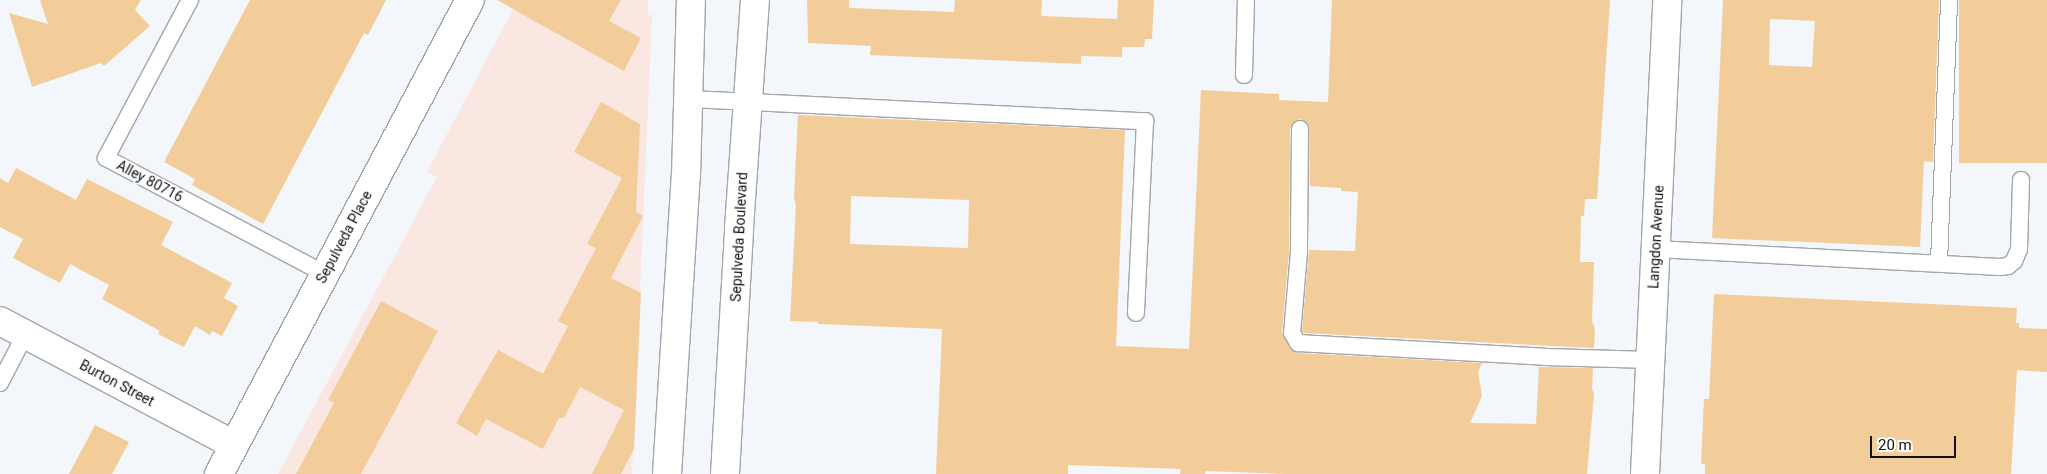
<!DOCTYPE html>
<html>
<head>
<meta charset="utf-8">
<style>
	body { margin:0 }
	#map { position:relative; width:2047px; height:474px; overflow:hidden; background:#f3f6fa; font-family:Roboto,sans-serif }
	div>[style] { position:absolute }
	.commercial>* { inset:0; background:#fbe7e1 }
	.building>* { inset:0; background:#f2cd9a; transform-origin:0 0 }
	.roads { filter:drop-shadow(1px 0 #a2a6a9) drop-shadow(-1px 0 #a2a6a9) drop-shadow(0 1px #a2a6a9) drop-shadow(0 -1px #a2a6a9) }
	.lane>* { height:16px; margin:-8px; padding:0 8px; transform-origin:8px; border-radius:8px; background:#fff }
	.street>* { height:28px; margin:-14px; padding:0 14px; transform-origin:14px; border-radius:14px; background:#fff }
	.primary>* { height:28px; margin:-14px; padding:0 14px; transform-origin:14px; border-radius:14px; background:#fff }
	span { translate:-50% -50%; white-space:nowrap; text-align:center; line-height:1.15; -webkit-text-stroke:4px #fff; paint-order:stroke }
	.street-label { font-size:14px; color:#121315 }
	.scale { position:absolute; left:1870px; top:436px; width:86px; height:22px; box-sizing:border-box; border:2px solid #121315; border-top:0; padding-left:6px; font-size:15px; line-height:18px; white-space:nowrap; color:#121315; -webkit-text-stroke:4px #fff; paint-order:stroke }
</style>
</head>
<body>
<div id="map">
	<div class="commercial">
		<div style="clip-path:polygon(518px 0,648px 0,648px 15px,652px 15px,632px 474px,278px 474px,437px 177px,427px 172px)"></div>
	</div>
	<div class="building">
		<div style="clip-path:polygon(40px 0,141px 0,135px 10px,150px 26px,104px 66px,101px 63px,32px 87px,9px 13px,48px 24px)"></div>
		<div style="clip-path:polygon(250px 0,386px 0,368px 35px,364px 33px,263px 224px,192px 185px,195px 179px,164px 162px)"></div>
		<div style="clip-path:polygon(497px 0,621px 0,609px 21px,641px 38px,624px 71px)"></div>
		<div style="clip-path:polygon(807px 0,849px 0,849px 8px,954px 12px,955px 0,1042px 0,1041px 16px,1117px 19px,1118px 0,1154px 0,1152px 39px,1145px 39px,1144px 47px,1122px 47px,1122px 57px,1081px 56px,1081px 64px,870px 55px,871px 46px,808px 43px)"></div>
		<div style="clip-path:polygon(evenodd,1332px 0,1610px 0,1597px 199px,1585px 199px,1584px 216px,1581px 216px,1580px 262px,1594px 262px,1592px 321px,1595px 329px,1594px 348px,1304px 333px,1302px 331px,1309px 250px,1355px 251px,1358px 192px,1341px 191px,1341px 188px,1310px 186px,1309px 125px,1300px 119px,1292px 124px,1290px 129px,1289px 252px,1282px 332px,1290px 348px,1297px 353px,1482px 363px,1478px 372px,1482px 396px,1470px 423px,1536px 424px,1539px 367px,1593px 368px,1592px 389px,1594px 393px,1587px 474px,1286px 474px,1206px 471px,1205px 474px,1180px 474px,1181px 469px,1068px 465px,1068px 474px,936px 474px,942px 329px,818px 324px,818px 322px,790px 321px,796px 205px,794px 197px,798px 115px,1125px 130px,1116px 346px,1189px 349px,1201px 90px,1279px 94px,1279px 100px,1328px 102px,1332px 0,851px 196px,969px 200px,968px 248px,850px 244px,851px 196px)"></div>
		<div style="clip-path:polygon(evenodd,1723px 0,1939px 0,1933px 162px,1924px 161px,1920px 247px,1712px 238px,1723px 0,1770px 19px,1815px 21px,1812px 67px,1769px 65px,1770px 19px)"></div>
		<div style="left:1959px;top:0;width:88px;height:163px"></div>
		<div style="clip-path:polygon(601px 102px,640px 124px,636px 212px,643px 216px,611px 278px,641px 293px,634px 449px,621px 474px,592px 474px,624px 410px,580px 387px,564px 418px,559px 418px,543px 449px,486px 419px,477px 436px,456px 423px,498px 350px,543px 374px,568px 326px,558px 321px,596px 248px,587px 244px,622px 178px,574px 152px)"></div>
		<div style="clip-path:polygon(16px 168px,76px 200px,87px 179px,173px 222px,161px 245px,232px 283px,224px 298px,238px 306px,222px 336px,212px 331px,210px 335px,195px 326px,184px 347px,158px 334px,160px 331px,102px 299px,109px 285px,70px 264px,60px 283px,13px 258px,23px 239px,0 227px,0 178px,8px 183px)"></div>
		<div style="clip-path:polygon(1714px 294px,2017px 308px,2016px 323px,2019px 323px,2019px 328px,2047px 329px,2047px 372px,2017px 370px,2011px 474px,1705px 474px,1705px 464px,1701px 464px,1704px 399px,1709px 399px)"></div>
		<div style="clip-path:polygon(381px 301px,438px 331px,361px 474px,296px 474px,334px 403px,328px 400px)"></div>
		<div style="clip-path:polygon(95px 425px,129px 442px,112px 474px,69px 474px)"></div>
	</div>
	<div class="roads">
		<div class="lane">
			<div style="left:190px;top:0;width:179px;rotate:118deg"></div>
			<div style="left:106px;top:158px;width:248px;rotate:27.9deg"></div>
			<div style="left:1244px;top:75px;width:75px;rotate:-88.5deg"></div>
			<div style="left:688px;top:99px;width:458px;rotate:2.8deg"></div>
			<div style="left:1145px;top:121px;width:192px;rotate:92.7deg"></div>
			<div style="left:1300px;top:129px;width:123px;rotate:90.5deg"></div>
			<div style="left:1299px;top:252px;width:81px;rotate:94.9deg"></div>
			<div style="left:1292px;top:333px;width:12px;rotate:59deg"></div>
			<div style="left:1298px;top:343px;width:247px;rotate:3.2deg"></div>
			<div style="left:1545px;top:357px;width:106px;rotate:1.6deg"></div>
			<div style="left:1656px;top:249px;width:344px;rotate:3deg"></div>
			<div style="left:2000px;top:267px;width:8px;rotate:-7deg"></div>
			<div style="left:2008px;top:266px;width:8px;rotate:-40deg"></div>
			<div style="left:2014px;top:261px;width:13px;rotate:-67deg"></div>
			<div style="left:2019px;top:249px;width:69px;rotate:-88.3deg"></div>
			<div style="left:1939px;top:263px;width:263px;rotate:-87.8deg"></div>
			<div style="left:0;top:383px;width:54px;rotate:-62.5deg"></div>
		</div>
		<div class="street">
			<div style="left:0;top:321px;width:265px;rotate:27.9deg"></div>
			<div style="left:219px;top:474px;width:536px;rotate:-62.1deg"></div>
			<div style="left:1645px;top:474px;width:475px;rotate:-87.3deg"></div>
		</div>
		<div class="primary">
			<div style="left:667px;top:474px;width:299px;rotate:-86.4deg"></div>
			<div style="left:686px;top:176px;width:176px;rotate:-88.4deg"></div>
			<div style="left:725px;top:474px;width:246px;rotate:-86.7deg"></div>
			<div style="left:739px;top:228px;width:229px;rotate:-86deg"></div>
		</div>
	</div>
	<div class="street-label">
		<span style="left:150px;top:181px;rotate:28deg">Alley 80716</span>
		<span style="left:344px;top:237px;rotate:-62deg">Sepulveda Place</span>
		<span style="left:739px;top:237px;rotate:-87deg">Sepulveda Boulevard</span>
		<span style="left:1656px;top:237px;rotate:-87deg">Langdon Avenue</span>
		<span style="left:117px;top:383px;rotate:28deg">Burton Street</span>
	</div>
	<div class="scale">20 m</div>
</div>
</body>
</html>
